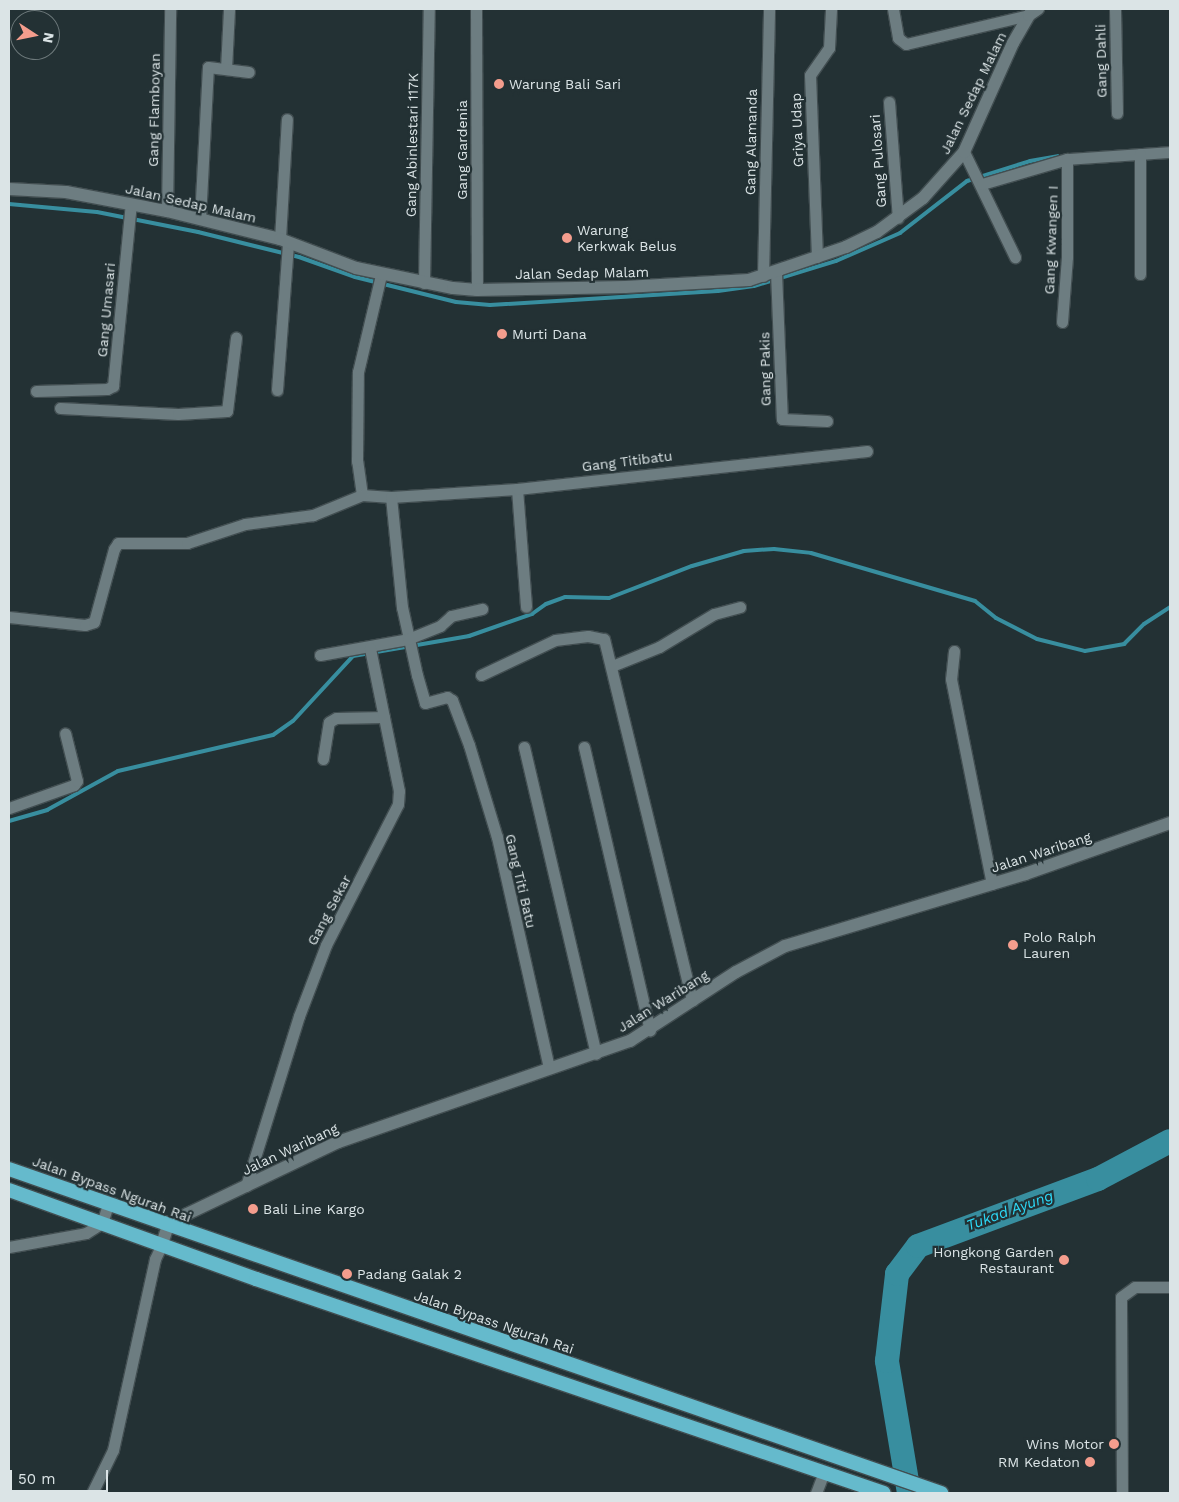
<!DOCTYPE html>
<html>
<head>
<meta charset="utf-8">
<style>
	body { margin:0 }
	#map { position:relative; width:1179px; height:1502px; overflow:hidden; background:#233134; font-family:"Work Sans",sans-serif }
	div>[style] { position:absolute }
	.stream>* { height:4px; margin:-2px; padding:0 2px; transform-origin:2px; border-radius:2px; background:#388e9f }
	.river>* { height:24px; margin:-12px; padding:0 12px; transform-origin:12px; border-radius:12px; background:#388e9f }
	.roads { filter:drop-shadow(1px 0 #424e51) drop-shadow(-1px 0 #424e51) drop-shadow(0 1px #424e51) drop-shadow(0 -1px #424e51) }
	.minor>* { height:11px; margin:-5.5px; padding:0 5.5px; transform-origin:5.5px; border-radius:5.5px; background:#6d7d81 }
	.tertiary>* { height:12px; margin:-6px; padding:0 6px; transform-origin:6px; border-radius:6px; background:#6d7d81 }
	.trunk>* { height:14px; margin:-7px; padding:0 7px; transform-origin:7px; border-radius:7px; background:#65bacc }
	.dots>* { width:14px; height:14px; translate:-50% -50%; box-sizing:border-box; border:2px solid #233134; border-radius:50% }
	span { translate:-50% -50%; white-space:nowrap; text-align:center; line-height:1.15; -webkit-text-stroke:4.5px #233134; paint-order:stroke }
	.street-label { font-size:14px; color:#dbe4e6 }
	.poi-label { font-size:14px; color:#dbe4e6 }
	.left { translate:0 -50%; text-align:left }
	.right { translate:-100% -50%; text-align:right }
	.water-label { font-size:15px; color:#2cdaf8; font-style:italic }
	.frame { position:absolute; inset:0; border:10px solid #dbe4e6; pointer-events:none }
	.north { position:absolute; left:10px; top:10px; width:50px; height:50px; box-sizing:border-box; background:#233134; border:1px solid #6d797b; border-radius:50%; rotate:101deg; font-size:14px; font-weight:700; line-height:20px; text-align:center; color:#dbe4e6 }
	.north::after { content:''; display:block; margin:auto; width:18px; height:22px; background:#f49d8d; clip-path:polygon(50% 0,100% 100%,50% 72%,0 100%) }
	.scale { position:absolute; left:10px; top:1470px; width:98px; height:22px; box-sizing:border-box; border:2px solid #dbe4e6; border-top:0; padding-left:6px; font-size:15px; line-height:18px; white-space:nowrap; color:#dbe4e6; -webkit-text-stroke:4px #233134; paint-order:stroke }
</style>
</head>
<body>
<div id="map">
	<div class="stream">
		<div style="left:9px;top:204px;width:88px;rotate:5.2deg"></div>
		<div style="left:97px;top:212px;width:103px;rotate:11.2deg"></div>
		<div style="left:198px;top:232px;width:104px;rotate:13.9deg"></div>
		<div style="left:299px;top:257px;width:59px;rotate:19.7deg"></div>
		<div style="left:355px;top:277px;width:104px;rotate:13.9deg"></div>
		<div style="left:456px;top:302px;width:34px;rotate:5deg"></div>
		<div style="left:490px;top:305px;width:228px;rotate:-3.5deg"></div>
		<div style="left:718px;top:291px;width:36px;rotate:-8deg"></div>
		<div style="left:754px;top:286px;width:86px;rotate:-17deg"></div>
		<div style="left:836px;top:261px;width:70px;rotate:-23.6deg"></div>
		<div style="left:900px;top:233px;width:85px;rotate:-37.8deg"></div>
		<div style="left:967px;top:181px;width:66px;rotate:-17.6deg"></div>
		<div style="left:1030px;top:161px;width:28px;rotate:-10deg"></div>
		<div style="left:9px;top:821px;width:40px;rotate:-16deg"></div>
		<div style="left:47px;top:810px;width:81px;rotate:-28.8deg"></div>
		<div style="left:118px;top:771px;width:159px;rotate:-13.1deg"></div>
		<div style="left:273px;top:735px;width:24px;rotate:-35deg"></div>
		<div style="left:293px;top:721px;width:88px;rotate:-47.3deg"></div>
		<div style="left:353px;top:656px;width:118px;rotate:-9.8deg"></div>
		<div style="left:469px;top:636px;width:67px;rotate:-19.2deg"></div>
		<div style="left:532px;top:614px;width:17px;rotate:-36deg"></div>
		<div style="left:546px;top:604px;width:20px;rotate:-20deg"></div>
		<div style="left:565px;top:597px;width:44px;rotate:1.3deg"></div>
		<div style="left:609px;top:598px;width:89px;rotate:-21.1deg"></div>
		<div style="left:692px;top:566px;width:54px;rotate:-16.1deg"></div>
		<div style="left:744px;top:551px;width:30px;rotate:-4deg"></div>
		<div style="left:774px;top:549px;width:37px;rotate:6deg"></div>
		<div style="left:811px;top:553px;width:171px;rotate:16.3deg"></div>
		<div style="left:975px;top:601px;width:27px;rotate:39deg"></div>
		<div style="left:996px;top:618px;width:46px;rotate:27.1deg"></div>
		<div style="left:1037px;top:639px;width:49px;rotate:14deg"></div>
		<div style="left:1085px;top:651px;width:40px;rotate:-10deg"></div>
		<div style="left:1124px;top:644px;width:28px;rotate:-45deg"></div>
		<div style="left:1144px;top:624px;width:31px;rotate:-33deg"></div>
	</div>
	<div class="river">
		<div style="left:909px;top:1493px;width:134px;rotate:-99.5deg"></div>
		<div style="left:887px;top:1361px;width:88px;rotate:-83.4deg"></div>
		<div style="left:897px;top:1274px;width:35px;rotate:-53deg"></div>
		<div style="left:918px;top:1246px;width:192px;rotate:-20.4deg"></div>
		<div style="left:1098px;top:1179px;width:81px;rotate:-27.8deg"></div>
	</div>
	<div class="roads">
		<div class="minor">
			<div style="left:476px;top:9px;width:281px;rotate:89.8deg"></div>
			<div style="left:893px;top:9px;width:29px;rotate:80deg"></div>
			<div style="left:898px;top:38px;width:10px;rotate:37deg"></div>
			<div style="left:906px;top:44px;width:126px;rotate:-13.3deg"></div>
			<div style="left:1115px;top:9px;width:104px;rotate:88.9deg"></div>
			<div style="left:226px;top:69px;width:60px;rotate:-87.1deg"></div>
			<div style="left:889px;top:102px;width:116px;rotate:85.6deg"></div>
			<div style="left:964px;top:152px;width:117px;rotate:64.1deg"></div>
			<div style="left:982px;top:184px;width:89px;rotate:-16.4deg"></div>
			<div style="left:1067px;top:159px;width:103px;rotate:-3.9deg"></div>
			<div style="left:167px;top:211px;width:202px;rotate:-89.1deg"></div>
			<div style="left:200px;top:219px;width:152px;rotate:-87deg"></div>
			<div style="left:208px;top:67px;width:41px;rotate:7deg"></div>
			<div style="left:280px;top:239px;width:120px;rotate:-86.7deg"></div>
			<div style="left:817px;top:257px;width:182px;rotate:-92.2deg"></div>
			<div style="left:810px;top:75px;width:33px;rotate:-55deg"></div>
			<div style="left:829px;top:48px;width:39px;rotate:-87deg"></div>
			<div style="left:776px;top:272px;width:147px;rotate:87.7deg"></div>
			<div style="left:782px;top:419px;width:45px;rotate:2.5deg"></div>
			<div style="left:1140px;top:274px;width:120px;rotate:-90deg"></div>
			<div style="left:763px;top:276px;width:267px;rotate:-88.7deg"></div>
			<div style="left:424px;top:283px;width:274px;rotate:-89deg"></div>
			<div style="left:1062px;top:322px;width:65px;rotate:-85.6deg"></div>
			<div style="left:1067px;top:257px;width:98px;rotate:-90deg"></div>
			<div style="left:277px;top:390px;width:147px;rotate:-85.7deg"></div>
			<div style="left:36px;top:391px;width:71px;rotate:-1.6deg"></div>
			<div style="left:107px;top:389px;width:7px;rotate:-27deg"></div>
			<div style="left:113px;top:386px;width:183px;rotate:-84.4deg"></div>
			<div style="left:60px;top:408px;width:118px;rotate:2.9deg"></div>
			<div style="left:178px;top:414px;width:49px;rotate:-3.5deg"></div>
			<div style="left:227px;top:411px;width:74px;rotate:-83deg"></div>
			<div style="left:517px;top:489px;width:118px;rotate:85.6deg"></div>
			<div style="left:362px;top:495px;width:29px;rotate:4deg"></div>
			<div style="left:391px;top:497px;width:126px;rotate:-3.6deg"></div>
			<div style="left:517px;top:489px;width:352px;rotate:-6.2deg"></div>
			<div style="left:362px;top:495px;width:34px;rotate:-98deg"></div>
			<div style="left:357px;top:461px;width:89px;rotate:-89.4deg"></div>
			<div style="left:358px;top:372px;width:100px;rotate:-76.7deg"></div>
			<div style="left:391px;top:497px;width:111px;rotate:84.3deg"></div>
			<div style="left:402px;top:607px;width:70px;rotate:77.6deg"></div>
			<div style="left:417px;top:675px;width:29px;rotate:74deg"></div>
			<div style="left:425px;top:703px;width:23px;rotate:-15deg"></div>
			<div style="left:447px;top:697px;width:6px;rotate:31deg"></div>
			<div style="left:452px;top:700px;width:48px;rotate:69.3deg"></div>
			<div style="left:469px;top:745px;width:96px;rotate:73.1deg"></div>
			<div style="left:497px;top:837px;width:237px;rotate:77.3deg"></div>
			<div style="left:9px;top:617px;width:76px;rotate:6deg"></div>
			<div style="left:85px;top:625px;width:9px;rotate:-18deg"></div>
			<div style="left:94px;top:622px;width:76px;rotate:-74.7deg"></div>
			<div style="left:114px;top:549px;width:7px;rotate:-56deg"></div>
			<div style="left:118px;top:543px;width:69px"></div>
			<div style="left:187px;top:543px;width:61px;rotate:-18.1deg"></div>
			<div style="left:245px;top:524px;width:69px;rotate:-7.5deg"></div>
			<div style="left:313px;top:515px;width:53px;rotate:-22.2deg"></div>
			<div style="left:954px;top:651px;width:28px;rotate:96deg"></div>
			<div style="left:951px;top:679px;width:209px;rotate:78.7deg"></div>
			<div style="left:320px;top:655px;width:89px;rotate:-10.3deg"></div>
			<div style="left:408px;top:639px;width:35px;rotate:-22deg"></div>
			<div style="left:440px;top:626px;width:15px;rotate:-42deg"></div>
			<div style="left:451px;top:616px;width:32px;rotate:-13deg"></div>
			<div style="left:612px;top:666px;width:51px;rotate:-22deg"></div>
			<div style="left:659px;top:647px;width:64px;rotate:-31deg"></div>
			<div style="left:714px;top:614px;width:27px;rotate:-15deg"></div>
			<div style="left:481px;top:675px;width:82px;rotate:-25.3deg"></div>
			<div style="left:555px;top:640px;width:33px;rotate:-7deg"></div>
			<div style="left:588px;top:636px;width:16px;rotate:11deg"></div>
			<div style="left:604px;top:639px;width:372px;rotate:76.3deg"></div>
			<div style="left:524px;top:747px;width:315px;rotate:76.8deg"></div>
			<div style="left:584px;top:747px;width:291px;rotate:76.9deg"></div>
			<div style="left:323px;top:759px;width:37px;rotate:-81deg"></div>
			<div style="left:329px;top:722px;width:8px;rotate:-30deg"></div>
			<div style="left:336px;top:718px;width:48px;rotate:-1.2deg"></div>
			<div style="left:9px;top:808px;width:69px;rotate:-19.5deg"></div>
			<div style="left:74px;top:785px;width:5px;rotate:-53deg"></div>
			<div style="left:77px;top:781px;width:49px;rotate:-104deg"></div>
			<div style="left:246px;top:1186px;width:178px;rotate:-72.7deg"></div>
			<div style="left:299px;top:1016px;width:76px;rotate:-69.2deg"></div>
			<div style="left:326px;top:945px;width:158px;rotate:-62.9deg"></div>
			<div style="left:398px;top:804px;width:13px;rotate:-86deg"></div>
			<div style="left:399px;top:791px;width:146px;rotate:-101.5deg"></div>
			<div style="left:9px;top:1247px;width:78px;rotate:-10.3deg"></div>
			<div style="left:86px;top:1233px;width:19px;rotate:-32deg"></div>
			<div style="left:102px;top:1223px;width:20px;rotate:-72deg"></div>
			<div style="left:92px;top:1493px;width:48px;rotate:-64deg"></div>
			<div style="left:113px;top:1450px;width:196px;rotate:-77.6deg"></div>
			<div style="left:155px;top:1259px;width:17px;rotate:-65deg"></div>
			<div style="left:816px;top:1493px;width:22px;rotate:-69deg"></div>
			<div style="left:1122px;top:1493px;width:196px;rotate:-90.3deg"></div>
			<div style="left:1121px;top:1297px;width:17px;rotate:-36deg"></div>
			<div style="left:1135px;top:1287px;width:35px"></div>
		</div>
		<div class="tertiary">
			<div style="left:9px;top:189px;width:57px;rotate:3deg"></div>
			<div style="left:66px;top:192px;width:103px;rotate:10.7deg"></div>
			<div style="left:167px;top:211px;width:116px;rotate:13.9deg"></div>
			<div style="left:280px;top:239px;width:81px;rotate:20.9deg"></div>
			<div style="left:356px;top:268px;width:99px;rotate:11.7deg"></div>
			<div style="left:453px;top:288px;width:24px;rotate:5deg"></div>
			<div style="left:477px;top:290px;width:148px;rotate:-1.2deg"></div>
			<div style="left:625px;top:287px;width:124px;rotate:-3.2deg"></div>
			<div style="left:749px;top:280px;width:102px;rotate:-18.8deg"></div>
			<div style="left:846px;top:247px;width:34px;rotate:-26deg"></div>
			<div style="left:877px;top:232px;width:57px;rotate:-36.5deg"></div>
			<div style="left:923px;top:198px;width:62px;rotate:-48.3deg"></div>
			<div style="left:964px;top:152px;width:120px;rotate:-65.8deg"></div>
			<div style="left:1013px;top:43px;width:32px;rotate:-60deg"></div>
			<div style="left:1029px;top:15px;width:11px;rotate:-34deg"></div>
			<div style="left:162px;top:1244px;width:19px;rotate:-72deg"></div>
			<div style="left:168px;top:1226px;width:22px;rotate:-32deg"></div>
			<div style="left:187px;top:1214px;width:167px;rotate:-25.5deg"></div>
			<div style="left:338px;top:1142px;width:309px;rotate:-19.1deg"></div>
			<div style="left:630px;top:1041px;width:126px;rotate:-33.1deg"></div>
			<div style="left:736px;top:972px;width:55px;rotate:-28deg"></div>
			<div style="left:785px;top:946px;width:251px;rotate:-16.7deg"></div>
			<div style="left:1025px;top:874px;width:154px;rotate:-19.4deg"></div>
		</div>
		<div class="trunk">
			<div style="left:9px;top:1169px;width:987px;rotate:19.17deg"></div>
			<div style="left:9px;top:1190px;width:263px;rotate:19.8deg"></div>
			<div style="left:256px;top:1279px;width:663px;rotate:18.82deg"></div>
		</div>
	</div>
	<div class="dots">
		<div style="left:499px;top:84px;background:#f49d8d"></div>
		<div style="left:567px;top:238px;background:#f49d8d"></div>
		<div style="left:502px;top:334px;background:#f49d8d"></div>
		<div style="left:1013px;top:945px;background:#f49d8d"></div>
		<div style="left:253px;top:1209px;background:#f49d8d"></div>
		<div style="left:1064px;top:1260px;background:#f49d8d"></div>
		<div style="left:347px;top:1274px;background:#f49d8d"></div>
		<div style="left:1114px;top:1444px;background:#f49d8d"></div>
		<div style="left:1090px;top:1462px;background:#f49d8d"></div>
	</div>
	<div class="street-label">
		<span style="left:1101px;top:61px;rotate:-91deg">Gang Dahli</span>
		<span style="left:973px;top:93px;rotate:-64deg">Jalan Sedap Malam</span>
		<span style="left:154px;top:110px;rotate:-89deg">Gang Flamboyan</span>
		<span style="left:797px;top:130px;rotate:-92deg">Griya Udap</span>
		<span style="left:751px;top:142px;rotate:-89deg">Gang Alamanda</span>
		<span style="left:412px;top:145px;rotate:-89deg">Gang Abinlestari 117K</span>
		<span style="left:462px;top:150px;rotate:-90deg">Gang Gardenia</span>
		<span style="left:878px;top:161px;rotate:-94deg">Gang Pulosari</span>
		<span style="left:191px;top:203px;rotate:13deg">Jalan Sedap Malam</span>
		<span style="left:1051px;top:240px;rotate:-88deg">Gang Kwangen I</span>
		<span style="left:582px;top:273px;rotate:-1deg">Jalan Sedap Malam</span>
		<span style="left:106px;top:310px;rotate:-85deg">Gang Umasari</span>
		<span style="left:765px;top:369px;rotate:-91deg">Gang Pakis</span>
		<span style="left:627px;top:461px;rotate:-7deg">Gang Titibatu</span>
		<span style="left:1041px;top:852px;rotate:-18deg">Jalan Waribang</span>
		<span style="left:521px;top:881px;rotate:77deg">Gang Titi Batu</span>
		<span style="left:329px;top:910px;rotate:-62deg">Gang Sekar</span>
		<span style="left:663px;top:1001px;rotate:-32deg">Jalan Waribang</span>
		<span style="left:290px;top:1149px;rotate:-25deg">Jalan Waribang</span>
		<span style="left:112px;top:1189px;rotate:20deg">Jalan Bypass Ngurah Rai</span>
		<span style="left:494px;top:1322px;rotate:19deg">Jalan Bypass Ngurah Rai</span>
	</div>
	<div class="poi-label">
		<span class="left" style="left:509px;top:84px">Warung Bali Sari</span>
		<span class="left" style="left:577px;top:238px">Warung<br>Kerkwak Belus</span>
		<span class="left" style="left:512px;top:334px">Murti Dana</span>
		<span class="left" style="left:1023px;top:945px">Polo Ralph<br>Lauren</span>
		<span class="left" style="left:263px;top:1209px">Bali Line Kargo</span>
		<span class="right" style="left:1054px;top:1260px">Hongkong Garden<br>Restaurant</span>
		<span class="left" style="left:357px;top:1274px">Padang Galak 2</span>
		<span class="right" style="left:1104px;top:1444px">Wins Motor</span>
		<span class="right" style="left:1080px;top:1462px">RM Kedaton</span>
	</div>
	<div class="water-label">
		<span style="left:1010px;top:1211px;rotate:-20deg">Tukad Ayung</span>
	</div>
	<div class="frame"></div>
	<div class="north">N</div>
	<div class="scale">50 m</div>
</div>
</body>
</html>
